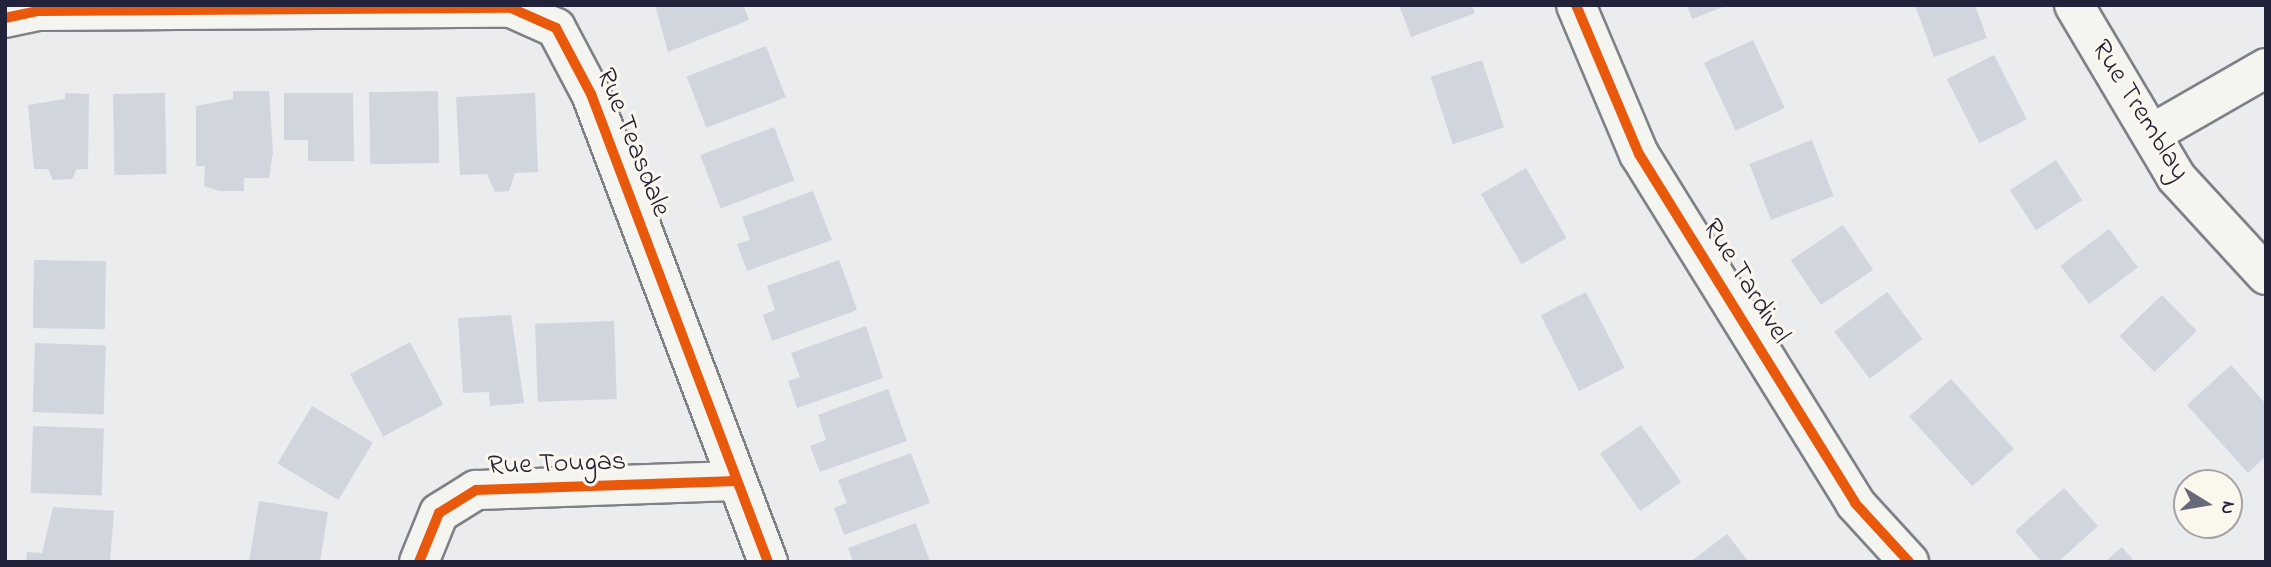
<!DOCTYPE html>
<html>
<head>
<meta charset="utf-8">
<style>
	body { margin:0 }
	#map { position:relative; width:2271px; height:567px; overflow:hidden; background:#eaecee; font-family:"Indie Flower",sans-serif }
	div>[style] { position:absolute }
	.building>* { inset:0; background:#d1d5de; transform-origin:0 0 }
	.roads { filter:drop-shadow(2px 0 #808187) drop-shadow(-2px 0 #808187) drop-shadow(0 2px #808187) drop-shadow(0 -2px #808187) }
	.street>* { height:38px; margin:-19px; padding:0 19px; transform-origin:19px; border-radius:19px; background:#f4f4f1 }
	.cycleway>* { height:10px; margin:-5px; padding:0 5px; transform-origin:5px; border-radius:5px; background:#e8590c }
	span { translate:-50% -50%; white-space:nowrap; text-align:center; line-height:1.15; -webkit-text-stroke:6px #fbf7ec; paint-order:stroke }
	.street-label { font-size:28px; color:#22223b }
	.frame { position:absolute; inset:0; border:7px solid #22223b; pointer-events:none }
	.north { position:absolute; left:2173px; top:469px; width:70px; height:70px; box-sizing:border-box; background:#fbf7ec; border:2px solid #a4a2a5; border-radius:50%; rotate:101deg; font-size:19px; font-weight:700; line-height:28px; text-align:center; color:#22223b }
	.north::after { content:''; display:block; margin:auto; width:24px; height:32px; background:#68697a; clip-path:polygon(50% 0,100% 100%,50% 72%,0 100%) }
</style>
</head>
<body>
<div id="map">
	<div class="building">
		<div style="clip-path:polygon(655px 5px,743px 5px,749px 20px,668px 52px)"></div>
		<div style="clip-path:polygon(1399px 5px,1472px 5px,1475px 13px,1411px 37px)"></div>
		<div style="clip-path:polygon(1687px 5px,1728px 5px,1692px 19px)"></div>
		<div style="clip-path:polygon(1915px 5px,1975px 5px,1987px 38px,1934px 57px)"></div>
		<div style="left:1753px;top:40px;width:75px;height:54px;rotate:65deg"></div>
		<div style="left:766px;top:46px;width:55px;height:85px;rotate:69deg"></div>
		<div style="left:1994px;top:55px;width:72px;height:53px;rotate:63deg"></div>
		<div style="left:1482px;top:60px;width:71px;height:54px;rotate:72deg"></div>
		<div style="clip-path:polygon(233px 91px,269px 91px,273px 152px,269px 178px,244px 178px,244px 191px,219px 191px,204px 186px,205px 166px,196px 166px,196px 106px,233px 99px)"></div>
		<div style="left:438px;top:91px;width:72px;height:69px;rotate:89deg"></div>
		<div style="clip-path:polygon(65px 93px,89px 94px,88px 169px,77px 169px,72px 179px,53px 180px,48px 169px,34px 169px,28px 105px,65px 99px)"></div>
		<div style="left:165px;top:93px;width:81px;height:52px;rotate:89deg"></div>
		<div style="clip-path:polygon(284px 93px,353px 93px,354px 161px,308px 161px,308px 140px,284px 140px)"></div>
		<div style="clip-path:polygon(535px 93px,538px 172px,515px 173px,509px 191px,495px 192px,487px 174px,460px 175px,456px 97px)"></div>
		<div style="left:774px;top:127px;width:57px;height:79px;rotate:69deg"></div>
		<div style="left:1812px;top:140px;width:60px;height:67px;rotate:69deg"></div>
		<div style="left:2056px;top:160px;width:48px;height:55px;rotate:57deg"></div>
		<div style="left:1526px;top:168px;width:81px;height:52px;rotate:60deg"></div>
		<div style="clip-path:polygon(813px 191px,832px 240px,747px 271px,737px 244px,750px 240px,742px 217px)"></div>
		<div style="left:1843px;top:225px;width:54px;height:63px;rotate:56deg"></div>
		<div style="left:2109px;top:229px;width:48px;height:61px;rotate:53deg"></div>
		<div style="left:34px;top:260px;width:72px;height:68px;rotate:1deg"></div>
		<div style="clip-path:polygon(839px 260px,857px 310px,772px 341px,763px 315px,775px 310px,767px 286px)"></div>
		<div style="left:1586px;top:292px;width:85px;height:51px;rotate:63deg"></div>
		<div style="left:1887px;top:292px;width:59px;height:66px;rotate:53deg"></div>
		<div style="left:2162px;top:295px;width:50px;height:59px;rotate:46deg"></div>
		<div style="clip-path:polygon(511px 315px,524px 403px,490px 406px,489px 392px,463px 393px,458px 318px)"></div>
		<div style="left:614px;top:321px;width:78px;height:79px;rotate:88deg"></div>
		<div style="clip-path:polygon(866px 326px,883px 378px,797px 408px,788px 381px,800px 377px,791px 353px)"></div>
		<div style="left:410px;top:342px;width:71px;height:68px;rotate:62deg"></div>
		<div style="left:35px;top:343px;width:71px;height:69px;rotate:2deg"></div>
		<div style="clip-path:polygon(2231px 365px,2266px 404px,2266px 456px,2248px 473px,2187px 405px)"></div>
		<div style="left:1951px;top:379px;width:94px;height:56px;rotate:48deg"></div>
		<div style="clip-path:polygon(888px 389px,907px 441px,820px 472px,810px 446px,826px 440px,818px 415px)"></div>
		<div style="left:312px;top:406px;width:71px;height:67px;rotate:31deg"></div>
		<div style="left:1641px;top:425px;width:70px;height:50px;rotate:55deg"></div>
		<div style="left:33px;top:426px;width:71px;height:67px;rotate:2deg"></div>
		<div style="clip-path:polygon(911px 453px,930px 503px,844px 535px,834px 508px,847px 503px,838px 480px)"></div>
		<div style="clip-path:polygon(2064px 488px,2098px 526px,2058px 562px,2042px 562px,2015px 531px)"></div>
		<div style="clip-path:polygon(259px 501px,328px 512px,320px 562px,249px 562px)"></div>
		<div style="clip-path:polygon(53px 507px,114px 511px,110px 562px,26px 562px,27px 552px,42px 553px)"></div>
		<div style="clip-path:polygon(916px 523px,930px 562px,853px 562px,848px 548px)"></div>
		<div style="clip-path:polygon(1727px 534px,1749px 562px,1690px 562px)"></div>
		<div style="clip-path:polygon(2122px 547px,2135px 562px,2105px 562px)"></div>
	</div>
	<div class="roads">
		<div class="street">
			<div style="left:1576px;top:5px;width:162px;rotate:67.1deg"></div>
			<div style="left:1639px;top:154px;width:410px;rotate:58.2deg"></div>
			<div style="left:1855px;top:503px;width:80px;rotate:47.5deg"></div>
			<div style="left:2074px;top:5px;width:200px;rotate:59.3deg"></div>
			<div style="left:2176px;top:177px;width:133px;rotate:47.4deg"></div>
			<div style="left:5px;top:18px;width:34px;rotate:-12deg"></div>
			<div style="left:38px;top:11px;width:473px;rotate:-0.4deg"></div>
			<div style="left:511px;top:8px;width:49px;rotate:24deg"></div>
			<div style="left:556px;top:28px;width:75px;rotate:62.1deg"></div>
			<div style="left:591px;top:94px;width:500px;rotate:69.28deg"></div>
			<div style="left:2153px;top:133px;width:130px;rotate:-29.9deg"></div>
			<div style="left:419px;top:562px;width:53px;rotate:-67.8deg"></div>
			<div style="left:439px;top:513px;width:44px;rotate:-31.9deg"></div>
			<div style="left:476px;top:490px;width:260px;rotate:-2deg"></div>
		</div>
	</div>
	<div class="cycleway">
		<div style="left:1576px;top:5px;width:162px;rotate:67.1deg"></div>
		<div style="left:1639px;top:154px;width:410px;rotate:58.2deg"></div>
		<div style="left:1855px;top:503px;width:80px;rotate:47.5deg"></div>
		<div style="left:5px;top:18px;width:34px;rotate:-12deg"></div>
		<div style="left:38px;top:11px;width:473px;rotate:-0.4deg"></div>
		<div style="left:511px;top:8px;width:49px;rotate:24deg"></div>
		<div style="left:556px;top:28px;width:75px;rotate:62.1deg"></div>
		<div style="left:591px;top:94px;width:500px;rotate:69.28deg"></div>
		<div style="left:419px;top:562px;width:53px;rotate:-67.8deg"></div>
		<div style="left:439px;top:513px;width:44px;rotate:-31.9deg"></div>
		<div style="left:476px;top:490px;width:260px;rotate:-2deg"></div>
	</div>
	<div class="street-label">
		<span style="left:2139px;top:111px;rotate:58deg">Rue Tremblay</span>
		<span style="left:632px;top:143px;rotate:68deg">Rue Teasdale</span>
		<span style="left:1745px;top:282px;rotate:58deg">Rue Tardivel</span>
		<span style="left:557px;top:465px;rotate:-2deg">Rue Tougas</span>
	</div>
	<div class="frame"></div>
	<div class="north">N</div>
</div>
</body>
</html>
